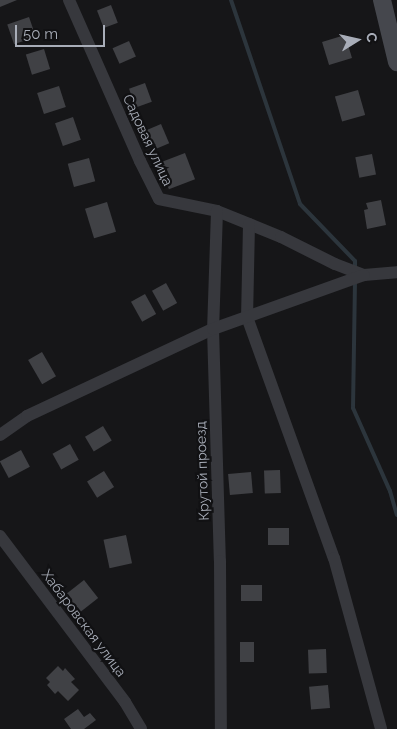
<!DOCTYPE html>
<html>
<head>
<meta charset="utf-8">
<style>
	body { margin:0 }
	#map { position:relative; width:397px; height:729px; overflow:hidden; background:#161618; font-family:Raleway,sans-serif }
	div>[style] { position:absolute }
	.stream>* { height:4px; margin:-2px; padding:0 2px; transform-origin:2px; border-radius:2px; background:#2c353c }
	.building>* { inset:0; background:#404145; transform-origin:0 0 }
	.street>* { height:12px; margin:-6px; padding:0 6px; transform-origin:6px; border-radius:6px; background:#37383d }
	.secondary>* { height:18px; margin:-9px; padding:0 9px; transform-origin:9px; border-radius:9px; background:#45474d }
	span { translate:-50% -50%; white-space:nowrap; text-align:center; line-height:1.15; -webkit-text-stroke:4.5px #111113; paint-order:stroke }
	.street-label { font-size:14px; color:#a8adb8 }
	.north { position:absolute; left:332px; top:15px; width:50px; height:50px; -webkit-text-stroke:4px #111113; paint-order:stroke; rotate:80deg; font-size:14px; font-weight:700; line-height:20px; text-align:center; color:#a8adb8 }
	.north::after { content:''; display:block; margin:auto; width:18px; height:22px; background:#a8adb8; clip-path:polygon(50% 0,100% 100%,50% 72%,0 100%) }
	.scale { position:absolute; left:15px; top:25px; width:90px; height:22px; box-sizing:border-box; border:2px solid #a8adb8; border-top:0; padding-left:6px; font-size:15px; line-height:18px; white-space:nowrap; color:#a8adb8; -webkit-text-stroke:4px #111113; paint-order:stroke }
</style>
</head>
<body>
<div id="map">
	<div class="stream">
		<div style="left:231px;top:0;width:215px;rotate:71.3deg"></div>
		<div style="left:300px;top:204px;width:79px;rotate:46deg"></div>
		<div style="left:355px;top:261px;width:8px;rotate:90deg"></div>
		<div style="left:355px;top:281px;width:127px;rotate:90.9deg"></div>
		<div style="left:353px;top:408px;width:91px;rotate:66deg"></div>
		<div style="left:390px;top:491px;width:25px;rotate:74deg"></div>
	</div>
	<div class="building">
		<div style="clip-path:polygon(0 0,17px 0,0 7px)"></div>
		<div style="left:111px;top:5px;width:19px;height:15px;rotate:69deg"></div>
		<div style="left:29px;top:17px;width:21px;height:23px;rotate:71deg"></div>
		<div style="left:345px;top:35px;width:24px;height:24px;rotate:73deg"></div>
		<div style="left:129px;top:41px;width:17px;height:18px;rotate:66deg"></div>
		<div style="left:44px;top:49px;width:21px;height:19px;rotate:73deg"></div>
		<div style="left:145px;top:83px;width:20px;height:17px;rotate:70deg"></div>
		<div style="left:59px;top:86px;width:22px;height:23px;rotate:72deg"></div>
		<div style="left:358px;top:90px;width:26px;height:24px;rotate:74deg"></div>
		<div style="left:73px;top:117px;width:24px;height:19px;rotate:71deg"></div>
		<div style="left:161px;top:124px;width:21px;height:16px;rotate:67deg"></div>
		<div style="left:185px;top:153px;width:28px;height:28px;rotate:69deg"></div>
		<div style="left:372px;top:154px;width:21px;height:17px;rotate:79deg"></div>
		<div style="left:89px;top:158px;width:24px;height:22px;rotate:75deg"></div>
		<div style="clip-path:polygon(381px 200px,386px 225px,367px 229px,364px 210px,368px 209px,366px 203px)"></div>
		<div style="left:107px;top:202px;width:31px;height:23px;rotate:73deg"></div>
		<div style="left:166px;top:283px;width:23px;height:16px;rotate:61deg"></div>
		<div style="left:145px;top:294px;width:23px;height:16px;rotate:61deg"></div>
		<div style="left:42px;top:352px;width:28px;height:16px;rotate:60deg"></div>
		<div style="left:103px;top:426px;width:17px;height:21px;rotate:59deg"></div>
		<div style="left:70px;top:444px;width:18px;height:20px;rotate:61deg"></div>
		<div style="left:21px;top:450px;width:19px;height:24px;rotate:62deg"></div>
		<div style="left:280px;top:470px;width:23px;height:16px;rotate:88deg"></div>
		<div style="left:104px;top:471px;width:19px;height:20px;rotate:58deg"></div>
		<div style="left:251px;top:472px;width:21px;height:23px;rotate:85deg"></div>
		<div style="left:268px;top:528px;width:21px;height:17px"></div>
		<div style="left:126px;top:535px;width:29px;height:23px;rotate:78deg"></div>
		<div style="left:84px;top:580px;width:23px;height:23px;rotate:52deg"></div>
		<div style="left:241px;top:585px;width:21px;height:16px"></div>
		<div style="left:240px;top:642px;width:14px;height:20px"></div>
		<div style="left:326px;top:649px;width:24px;height:18px;rotate:88deg"></div>
		<div style="clip-path:polygon(58px 666px,63px 671px,65px 668px,75px 679px,71px 682px,79px 690px,68px 701px,58px 691px,55px 694px,47px 685px,50px 682px,46px 678px)"></div>
		<div style="left:328px;top:685px;width:23px;height:19px;rotate:85deg"></div>
		<div style="clip-path:polygon(78px 709px,84px 717px,90px 713px,96px 720px,84px 729px,71px 729px,64px 719px)"></div>
	</div>
	<div class="street">
		<div style="left:69px;top:0;width:176px;rotate:66.2deg"></div>
		<div style="left:140px;top:161px;width:42px;rotate:63.4deg"></div>
		<div style="left:159px;top:199px;width:59px;rotate:11.7deg"></div>
		<div style="left:217px;top:211px;width:69px;rotate:22.1deg"></div>
		<div style="left:281px;top:237px;width:60px;rotate:26.6deg"></div>
		<div style="left:335px;top:264px;width:31px;rotate:21deg"></div>
		<div style="left:364px;top:275px;width:33px;rotate:-5deg"></div>
		<div style="left:217px;top:211px;width:118px;rotate:91.9deg"></div>
		<div style="left:213px;top:329px;width:232px;rotate:88.3deg"></div>
		<div style="left:220px;top:561px;width:168px;rotate:89.7deg"></div>
		<div style="left:249px;top:224px;width:93px;rotate:91.2deg"></div>
		<div style="left:247px;top:317px;width:256px;rotate:70.2deg"></div>
		<div style="left:334px;top:558px;width:177px;rotate:74.6deg"></div>
		<div style="left:0;top:435px;width:33px;rotate:-35deg"></div>
		<div style="left:27px;top:416px;width:205px;rotate:-25.1deg"></div>
		<div style="left:213px;top:329px;width:160px;rotate:-19.7deg"></div>
		<div style="left:0;top:536px;width:208px;rotate:53deg"></div>
		<div style="left:125px;top:702px;width:31px;rotate:59deg"></div>
	</div>
	<div class="secondary">
		<div style="left:382px;top:0;width:64px;rotate:76.4deg"></div>
	</div>
	<div class="street-label">
		<span style="left:148px;top:140px;rotate:65deg">Садовая улица</span>
		<span style="left:202px;top:471px;rotate:-92deg">Крутой проезд</span>
		<span style="left:84px;top:623px;rotate:53deg">Хабаровская улица</span>
	</div>
	<div class="north">С</div>
	<div class="scale">50 m</div>
</div>
</body>
</html>
